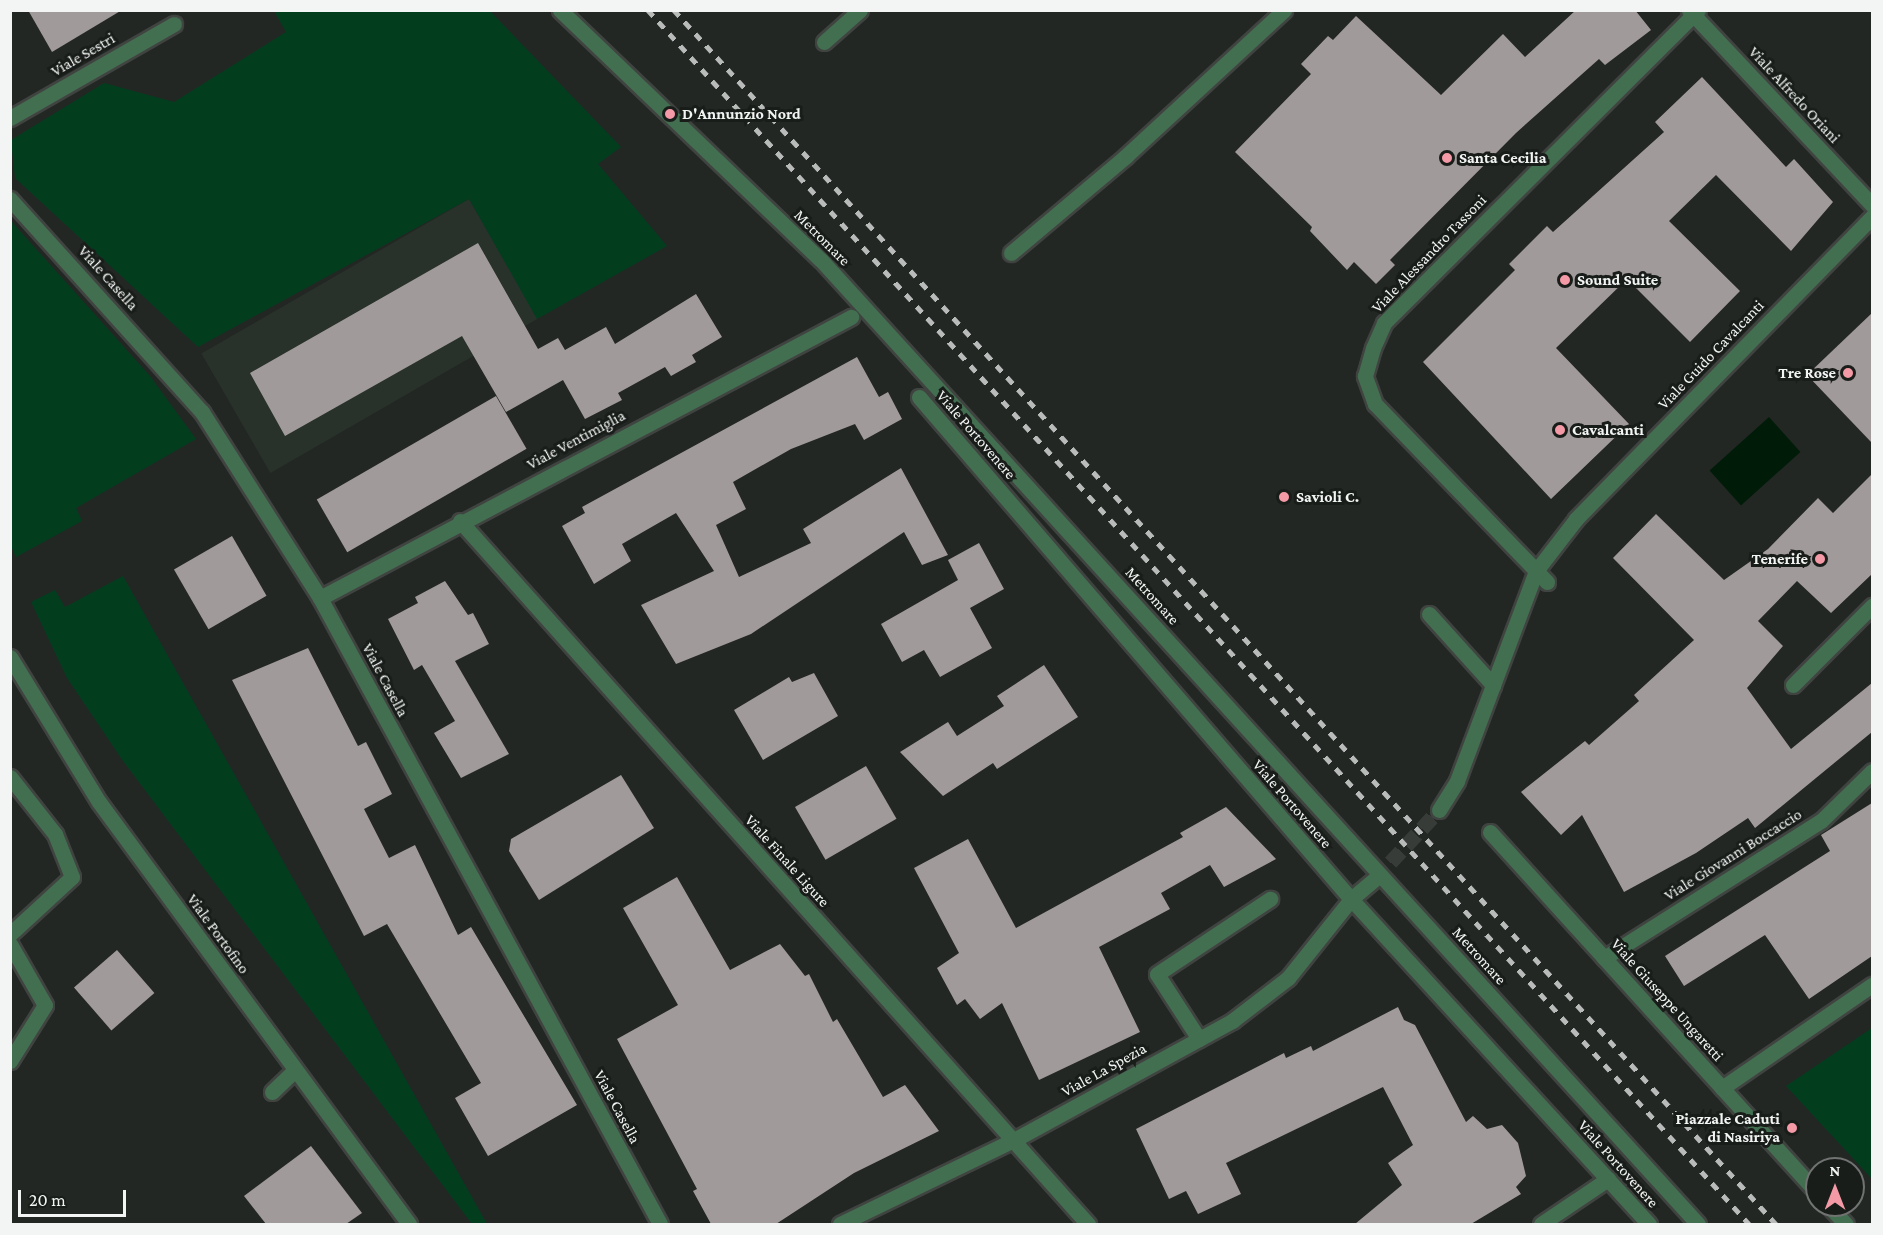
<!DOCTYPE html>
<html>
<head>
<meta charset="utf-8">
<style>
	body { margin:0 }
	#map { position:relative; width:1883px; height:1235px; overflow:hidden; background:#232724; font-family:"Crimson Pro",serif }
	div>[style] { position:absolute }
	.built>* { inset:0; background:#28322b; transform-origin:0 0 }
	.green>* { inset:0; background:#023e1e }
	.water>* { inset:0; background:#001c08; transform-origin:0 0 }
	.building>* { inset:0; background:#a19a9a; transform-origin:0 0 }
	.minor-tunnel>* { height:15px; margin-top:-7.5px; transform-origin:0; background:repeating-linear-gradient(90deg,#383c39 0 15px,transparent 0 23px) }
	.roads { filter:drop-shadow(2px 0 #404441) drop-shadow(-2px 0 #404441) drop-shadow(0 2px #404441) drop-shadow(0 -2px #404441) }
	.minor>* { height:15px; margin:-7.5px; padding:0 7.5px; transform-origin:7.5px; border-radius:7.5px; background:#436f51 }
	.rail>* { height:4.5px; margin-top:-2.25px; transform-origin:0; background:repeating-linear-gradient(90deg,#b8bbb9 0 8px,transparent 0 16px) }
	.dots>* { width:16px; height:16px; translate:-50% -50%; box-sizing:border-box; border:3px solid #191d1a; border-radius:50% }
	span { translate:-50% -50%; white-space:nowrap; text-align:center; line-height:1.15; -webkit-text-stroke:6px #191d1a; paint-order:stroke }
	.street-label { font-size:16px; color:#f2f5f3 }
	.poi-label { font-size:16px; color:#f2f5f3; font-weight:700 }
	.left { translate:0 -50%; text-align:left }
	.right { translate:-100% -50%; text-align:right }
	.frame { position:absolute; inset:0; border:12px solid #f2f5f3; pointer-events:none }
	.north { position:absolute; left:1805px; top:1157px; width:60px; height:60px; box-sizing:border-box; background:#191d1a; border:2px solid #707371; border-radius:50%; rotate:0deg; font-size:16px; font-weight:700; line-height:24px; text-align:center; color:#f2f5f3 }
	.north::after { content:''; display:block; margin:auto; width:21px; height:27px; background:#f49aa6; clip-path:polygon(50% 0,100% 100%,50% 72%,0 100%) }
	.scale { position:absolute; left:18px; top:1190px; width:108px; height:27px; box-sizing:border-box; border:3px solid #f2f5f3; border-top:0; padding-left:8px; font-size:18px; line-height:21px; white-space:nowrap; color:#f2f5f3; -webkit-text-stroke:4px #191d1a; paint-order:stroke }
</style>
</head>
<body>
<div id="map">
	<div class="built">
		<div style="left:469px;top:199px;width:138px;height:309px;rotate:60deg"></div>
	</div>
	<div class="green">
		<div style="clip-path:polygon(274px 11px,490px 11px,621px 147px,598px 164px,667px 246px,537px 319px,469px 199px,198px 347px,15px 178px,11px 140px,104px 83px,174px 102px,286px 32px)"></div>
		<div style="clip-path:polygon(11px 221px,150px 376px,196px 439px,76px 508px,82px 521px,16px 557px,10px 544px)"></div>
		<div style="clip-path:polygon(123px 576px,487px 1224px,472px 1224px,123px 761px,67px 678px,31px 602px,55px 590px,65px 607px)"></div>
		<div style="clip-path:polygon(1872px 1028px,1872px 1179px,1786px 1086px)"></div>
	</div>
	<div class="water">
		<div style="left:1769px;top:417px;width:47px;height:80px;rotate:48deg"></div>
	</div>
	<div class="building">
		<div style="clip-path:polygon(28px 10px,122px 10px,52px 52px)"></div>
		<div style="clip-path:polygon(1576px 10px,1635px 10px,1651px 30px,1605px 65px,1599px 59px,1516px 133px,1390px 260px,1395px 265px,1376px 284px,1354px 262px,1347px 270px,1310px 231px,1312px 227px,1235px 152px,1311px 74px,1301px 64px,1328px 36px,1333px 40px,1356px 16px,1441px 95px,1503px 34px,1525px 57px)"></div>
		<div style="clip-path:polygon(1702px 77px,1786px 167px,1794px 159px,1833px 202px,1791px 251px,1716px 175px,1669px 221px,1740px 291px,1690px 342px,1627px 279px,1556px 348px,1629px 424px,1551px 499px,1423px 362px,1515px 270px,1509px 264px,1547px 226px,1553px 232px,1664px 132px,1655px 122px)"></div>
		<div style="clip-path:polygon(478px 243px,538px 349px,558px 338px,565px 350px,606px 327px,615px 344px,696px 294px,722px 337px,692px 355px,696px 362px,671px 376px,665px 367px,618px 393px,622px 400px,585px 419px,563px 380px,506px 412px,462px 336px,285px 436px,250px 373px)"></div>
		<div style="clip-path:polygon(1872px 313px,1872px 443px,1807px 375px)"></div>
		<div style="clip-path:polygon(857px 357px,879px 397px,888px 392px,902px 419px,864px 440px,855px 424px,791px 449px,733px 482px,746px 509px,716px 525px,739px 577px,811px 543px,803px 529px,901px 468px,948px 555px,922px 565px,904px 532px,751px 634px,676px 664px,641px 605px,714px 571px,676px 513px,622px 544px,631px 561px,594px 584px,562px 526px,585px 513px,582px 507px)"></div>
		<div style="left:496px;top:396px;width:61px;height:207px;rotate:60deg"></div>
		<div style="clip-path:polygon(1872px 474px,1872px 574px,1831px 613px,1797px 581px,1758px 621px,1783px 646px,1747px 688px,1791px 749px,1872px 683px,1872px 732px,1755px 828px,1748px 818px,1696px 853px,1624px 892px,1582px 815px,1561px 835px,1521px 792px,1585px 741px,1589px 745px,1639px 701px,1634px 695px,1694px 640px,1613px 558px,1656px 514px,1724px 580px,1768px 549px,1818px 498px,1833px 513px)"></div>
		<div style="left:232px;top:536px;width:69px;height:67px;rotate:60deg"></div>
		<div style="clip-path:polygon(979px 543px,1004px 589px,970px 608px,992px 648px,940px 677px,924px 650px,902px 662px,881px 624px,958px 580px,948px 560px)"></div>
		<div style="clip-path:polygon(445px 581px,468px 615px,473px 613px,489px 644px,455px 661px,509px 754px,461px 778px,434px 733px,455px 721px,422px 665px,414px 670px,388px 619px,418px 603px,415px 597px)"></div>
		<div style="clip-path:polygon(308px 648px,358px 746px,366px 742px,392px 794px,364px 809px,389px 858px,415px 845px,458px 935px,471px 927px,577px 1105px,488px 1156px,455px 1098px,481px 1083px,387px 924px,364px 936px,232px 680px)"></div>
		<div style="clip-path:polygon(1044px 665px,1078px 717px,997px 769px,993px 763px,943px 796px,900px 752px,948px 722px,957px 736px,1004px 706px,997px 696px)"></div>
		<div style="clip-path:polygon(814px 673px,838px 716px,763px 760px,734px 710px,789px 677px,792px 682px)"></div>
		<div style="left:866px;top:766px;width:61px;height:82px;rotate:60deg"></div>
		<div style="clip-path:polygon(621px 775px,654px 828px,539px 900px,509px 851px,511px 839px)"></div>
		<div style="clip-path:polygon(1872px 803px,1872px 956px,1809px 999px,1765px 935px,1684px 986px,1665px 956px,1830px 851px,1821px 835px)"></div>
		<div style="clip-path:polygon(1226px 807px,1276px 859px,1224px 887px,1210px 865px,1161px 893px,1170px 909px,1099px 947px,1140px 1032px,1039px 1080px,1002px 1003px,980px 1019px,965px 999px,957px 1005px,937px 968px,959px 953px,914px 868px,968px 839px,1016px 928px,1183px 837px,1180px 833px)"></div>
		<div style="clip-path:polygon(677px 877px,730px 970px,780px 944px,805px 976px,809px 974px,833px 1022px,837px 1019px,883px 1097px,905px 1085px,939px 1131px,854px 1173px,776px 1224px,711px 1224px,693px 1191px,697px 1189px,617px 1039px,678px 1005px,623px 908px)"></div>
		<div style="left:117px;top:950px;width:57px;height:57px;rotate:49deg"></div>
		<div style="clip-path:polygon(1398px 1007px,1404px 1020px,1415px 1025px,1466px 1122px,1473px 1116px,1487px 1129px,1502px 1125px,1518px 1143px,1526px 1176px,1516px 1187px,1521px 1194px,1471px 1224px,1355px 1224px,1402px 1185px,1388px 1163px,1413px 1145px,1383px 1087px,1226px 1163px,1241px 1194px,1198px 1214px,1186px 1191px,1169px 1199px,1136px 1129px,1284px 1053px,1286px 1058px,1311px 1046px,1313px 1051px)"></div>
		<div style="clip-path:polygon(311px 1146px,362px 1213px,346px 1224px,266px 1224px,244px 1196px)"></div>
	</div>
	<div class="minor-tunnel">
		<div style="left:1375px;top:879px;width:94px;rotate:-47.2deg"></div>
	</div>
	<div class="roads">
		<div class="minor">
			<div style="left:560px;top:10px;width:361px;rotate:43.8deg"></div>
			<div style="left:821px;top:260px;width:1303px;rotate:47.71deg"></div>
			<div style="left:1689px;top:10px;width:267px;rotate:46.8deg"></div>
			<div style="left:824px;top:42px;width:48px;rotate:-41.6deg"></div>
			<div style="left:10px;top:118px;width:189px;rotate:-29.8deg"></div>
			<div style="left:10px;top:199px;width:287px;rotate:48deg"></div>
			<div style="left:202px;top:412px;width:220px;rotate:57.6deg"></div>
			<div style="left:320px;top:598px;width:712px;rotate:61.49deg"></div>
			<div style="left:1011px;top:253px;width:150px;rotate:-40.1deg"></div>
			<div style="left:1126px;top:156px;width:215px;rotate:-42.7deg"></div>
			<div style="left:919px;top:397px;width:662px;rotate:49.29deg"></div>
			<div style="left:1351px;top:899px;width:441px;rotate:47.5deg"></div>
			<div style="left:460px;top:521px;width:943px;rotate:48.23deg"></div>
			<div style="left:1547px;top:582px;width:248px;rotate:-134deg"></div>
			<div style="left:1375px;top:404px;width:30px;rotate:-110deg"></div>
			<div style="left:1365px;top:376px;width:29px;rotate:-74deg"></div>
			<div style="left:1373px;top:348px;width:27px;rotate:-66deg"></div>
			<div style="left:1384px;top:323px;width:443px;rotate:-44.9deg"></div>
			<div style="left:320px;top:598px;width:601px;rotate:-27.89deg"></div>
			<div style="left:1429px;top:614px;width:96px;rotate:48deg"></div>
			<div style="left:10px;top:657px;width:170px;rotate:58.5deg"></div>
			<div style="left:99px;top:802px;width:524px;rotate:53.7deg"></div>
			<div style="left:1793px;top:685px;width:112px;rotate:-45deg"></div>
			<div style="left:10px;top:777px;width:73px;rotate:51.7deg"></div>
			<div style="left:55px;top:834px;width:46px;rotate:68.4deg"></div>
			<div style="left:72px;top:877px;width:84px;rotate:137.4deg"></div>
			<div style="left:1439px;top:810px;width:34px;rotate:-58deg"></div>
			<div style="left:1457px;top:781px;width:224px;rotate:-69.4deg"></div>
			<div style="left:1536px;top:571px;width:66px;rotate:-52.4deg"></div>
			<div style="left:1576px;top:519px;width:423px;rotate:-45.6deg"></div>
			<div style="left:1490px;top:832px;width:487px;rotate:47.8deg"></div>
			<div style="left:10px;top:944px;width:70px;rotate:60.2deg"></div>
			<div style="left:45px;top:1005px;width:66px;rotate:122deg"></div>
			<div style="left:1604px;top:958px;width:257px;rotate:-32.3deg"></div>
			<div style="left:1821px;top:821px;width:71px;rotate:-44.4deg"></div>
			<div style="left:1199px;top:1039px;width:77px;rotate:-122.9deg"></div>
			<div style="left:1157px;top:974px;width:136px;rotate:-33.6deg"></div>
			<div style="left:1722px;top:1088px;width:182px;rotate:-34.5deg"></div>
			<div style="left:272px;top:1092px;width:32px;rotate:-44deg"></div>
			<div style="left:1828px;top:1205px;width:26px;rotate:47deg"></div>
			<div style="left:840px;top:1224px;width:191px;rotate:-25.8deg"></div>
			<div style="left:1012px;top:1141px;width:251px;rotate:-28.6deg"></div>
			<div style="left:1232px;top:1021px;width:71px;rotate:-37.5deg"></div>
			<div style="left:1288px;top:978px;width:101px;rotate:-51.4deg"></div>
			<div style="left:1351px;top:899px;width:31px;rotate:-40deg"></div>
			<div style="left:1541px;top:1224px;width:81px;rotate:-33.9deg"></div>
		</div>
	</div>
	<div class="rail">
		<div style="left:648px;top:10px;width:1639px;rotate:47.79deg"></div>
		<div style="left:674px;top:10px;width:1640px;rotate:47.77deg"></div>
	</div>
	<div class="dots">
		<div style="left:670px;top:114px;background:#f49aa6"></div>
		<div style="left:1447px;top:158px;background:#f49aa6"></div>
		<div style="left:1565px;top:280px;background:#f49aa6"></div>
		<div style="left:1848px;top:373px;background:#f49aa6"></div>
		<div style="left:1560px;top:430px;background:#f49aa6"></div>
		<div style="left:1284px;top:497px;background:#f49aa6"></div>
		<div style="left:1820px;top:559px;background:#f49aa6"></div>
		<div style="left:1792px;top:1128px;background:#f49aa6"></div>
	</div>
	<div class="street-label">
		<span style="left:83px;top:55px;rotate:-30deg">Viale Sestri</span>
		<span style="left:1794px;top:95px;rotate:47deg">Viale Alfredo Oriani</span>
		<span style="left:822px;top:238px;rotate:45deg">Metromare</span>
		<span style="left:1429px;top:254px;rotate:-46deg">Viale Alessandro Tassoni</span>
		<span style="left:108px;top:278px;rotate:48deg">Viale Casella</span>
		<span style="left:1711px;top:355px;rotate:-46deg">Viale Guido Cavalcanti</span>
		<span style="left:976px;top:435px;rotate:49deg">Viale Portovenere</span>
		<span style="left:576px;top:440px;rotate:-28deg">Viale Ventimiglia</span>
		<span style="left:1152px;top:596px;rotate:48deg">Metromare</span>
		<span style="left:385px;top:680px;rotate:62deg">Viale Casella</span>
		<span style="left:1292px;top:804px;rotate:49deg">Viale Portovenere</span>
		<span style="left:1733px;top:855px;rotate:-32deg">Viale Giovanni Boccaccio</span>
		<span style="left:787px;top:861px;rotate:48deg">Viale Finale Ligure</span>
		<span style="left:218px;top:934px;rotate:54deg">Viale Portofino</span>
		<span style="left:1479px;top:956px;rotate:48deg">Metromare</span>
		<span style="left:1667px;top:1000px;rotate:48deg">Viale Giuseppe Ungaretti</span>
		<span style="left:1104px;top:1070px;rotate:-29deg">Viale La Spezia</span>
		<span style="left:617px;top:1107px;rotate:62deg">Viale Casella</span>
		<span style="left:1618px;top:1164px;rotate:48deg">Viale Portovenere</span>
	</div>
	<div class="poi-label">
		<span class="left" style="left:682px;top:114px">D'Annunzio Nord</span>
		<span class="left" style="left:1459px;top:158px">Santa Cecilia</span>
		<span class="left" style="left:1577px;top:280px">Sound Suite</span>
		<span class="right" style="left:1836px;top:373px">Tre Rose</span>
		<span class="left" style="left:1572px;top:430px">Cavalcanti</span>
		<span class="left" style="left:1296px;top:497px">Savioli C.</span>
		<span class="right" style="left:1808px;top:559px">Tenerife</span>
		<span class="right" style="left:1780px;top:1128px">Piazzale Caduti<br>di Nasiriya</span>
	</div>
	<div class="frame"></div>
	<div class="north">N</div>
	<div class="scale">20 m</div>
</div>
</body>
</html>
